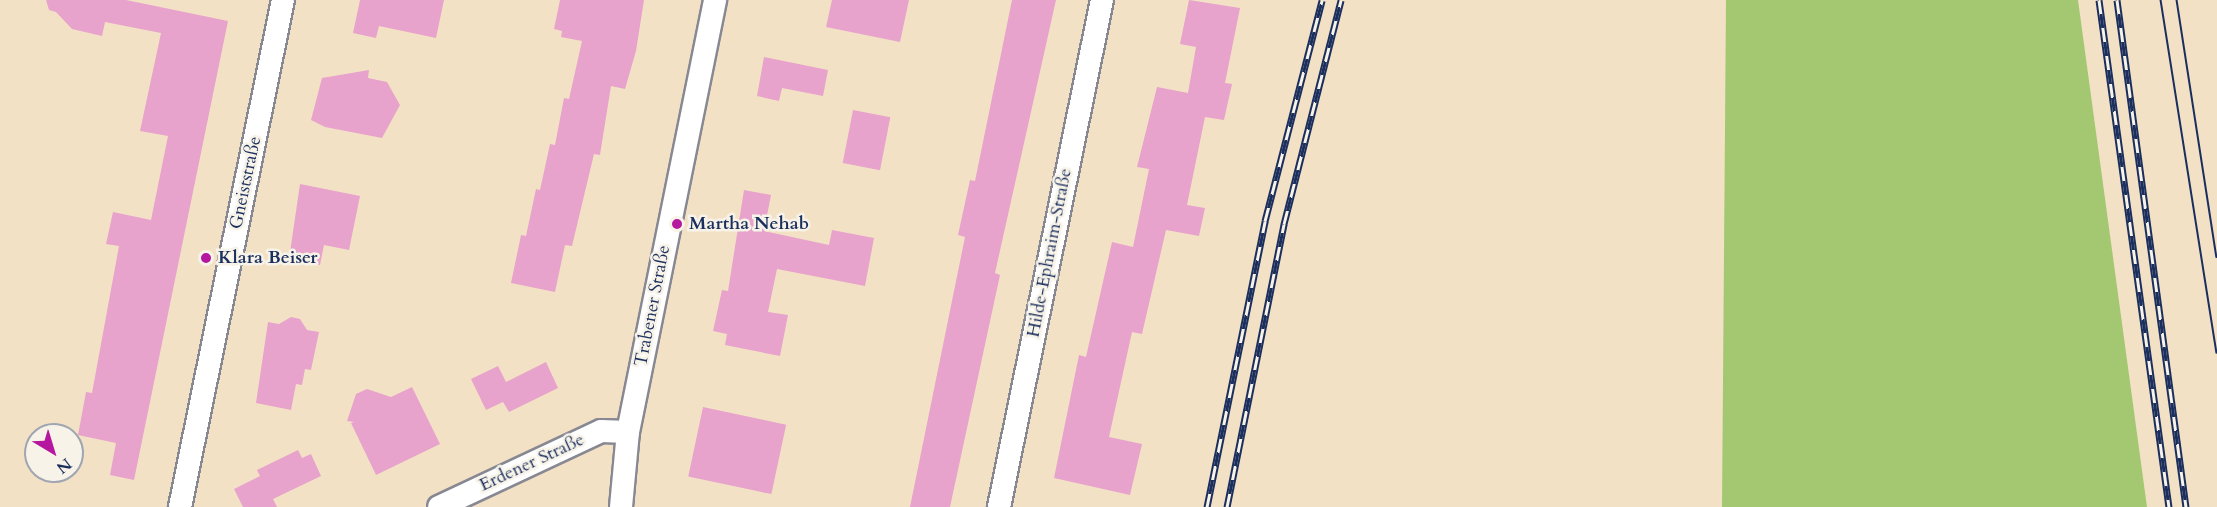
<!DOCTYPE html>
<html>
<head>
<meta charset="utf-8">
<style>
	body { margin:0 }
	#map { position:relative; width:2217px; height:507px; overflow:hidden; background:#f3e1c6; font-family:Cardo,serif }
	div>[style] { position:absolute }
	.green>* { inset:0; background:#a4c872 }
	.building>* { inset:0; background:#e7a3cb; transform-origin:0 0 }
	.roads { filter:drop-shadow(2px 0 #878892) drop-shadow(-2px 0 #878892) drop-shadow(0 2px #878892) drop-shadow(0 -2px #878892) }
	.street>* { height:22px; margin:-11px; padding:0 11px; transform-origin:11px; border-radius:11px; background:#fff }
	.tram>* { height:1.5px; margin:-0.75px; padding:0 0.75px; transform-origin:0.75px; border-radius:0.75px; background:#1b2f5e }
	.rail>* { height:7px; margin-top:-3.5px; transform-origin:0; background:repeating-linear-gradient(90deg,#f7f3e8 0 14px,#1b2f5e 0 28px); box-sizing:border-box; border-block:2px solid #1b2f5e }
	.dots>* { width:16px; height:16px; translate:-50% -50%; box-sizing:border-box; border:3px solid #f7f3e8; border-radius:50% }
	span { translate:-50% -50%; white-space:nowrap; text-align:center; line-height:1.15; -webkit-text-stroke:5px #f7f3e8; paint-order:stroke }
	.street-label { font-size:18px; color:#1b2f5e }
	.poi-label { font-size:18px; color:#1b2f5e; font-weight:700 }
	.left { translate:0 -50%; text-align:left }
	.north { position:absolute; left:24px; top:423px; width:60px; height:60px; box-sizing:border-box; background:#f7f3e8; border:2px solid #9fa5b1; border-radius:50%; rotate:142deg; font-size:16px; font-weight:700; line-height:24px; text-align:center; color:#1b2f5e }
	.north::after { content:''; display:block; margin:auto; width:21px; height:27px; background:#b5179e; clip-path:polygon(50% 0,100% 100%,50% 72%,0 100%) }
</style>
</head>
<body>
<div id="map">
	<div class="green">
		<div style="clip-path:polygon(1726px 0,2078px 0,2147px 507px,1722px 507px)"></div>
	</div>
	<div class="building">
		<div style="clip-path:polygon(46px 0,126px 0,228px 21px,134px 480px,110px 475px,116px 443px,78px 435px,86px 392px,92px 393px,119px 246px,106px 244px,113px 212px,151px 220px,168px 136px,140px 131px,161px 33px,105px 22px,102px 36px,72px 29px,56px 12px,49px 10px)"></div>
		<div style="clip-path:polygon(360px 0,444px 0,436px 38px,379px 26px,376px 38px,353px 33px)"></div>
		<div style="clip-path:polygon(560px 0,644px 0,636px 51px,625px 89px,611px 86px,600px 155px,594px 154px,572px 246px,565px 245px,555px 292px,511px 283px,521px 235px,526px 236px,536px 189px,540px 190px,550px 144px,555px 145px,564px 98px,569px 99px,582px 41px,561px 37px,562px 31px,554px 29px)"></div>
		<div style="clip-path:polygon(832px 0,909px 0,900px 42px,826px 27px)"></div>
		<div style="clip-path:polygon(1012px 0,1056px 0,995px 273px,1000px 275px,950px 507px,910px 507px,965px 237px,958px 235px,970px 180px,975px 181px)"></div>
		<div style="clip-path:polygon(1189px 0,1240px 8px,1225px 83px,1232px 84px,1224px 120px,1205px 117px,1187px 205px,1205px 208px,1199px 236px,1166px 230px,1142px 334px,1132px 332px,1109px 437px,1142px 444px,1130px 495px,1054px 478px,1079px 355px,1086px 357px,1112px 242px,1133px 247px,1149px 169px,1137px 167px,1157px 87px,1188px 93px,1196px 47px,1180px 44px)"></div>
		<div style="clip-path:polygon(764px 57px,828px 70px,823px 96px,782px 88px,779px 101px,757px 96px)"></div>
		<div style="clip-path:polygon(369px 70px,368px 78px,387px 82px,400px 105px,382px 138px,325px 127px,311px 120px,322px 78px)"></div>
		<div style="left:853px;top:110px;width:38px;height:54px;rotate:11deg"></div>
		<div style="clip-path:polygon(300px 184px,360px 196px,349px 250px,324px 245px,320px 265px,289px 259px)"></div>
		<div style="clip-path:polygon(744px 190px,771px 195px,764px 231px,829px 245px,832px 230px,874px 238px,865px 286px,777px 269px,768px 312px,788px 315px,780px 356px,725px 345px,727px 334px,713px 331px,722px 290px,728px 291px)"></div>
		<div style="clip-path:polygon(291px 317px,300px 319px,307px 330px,319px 332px,311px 370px,305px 369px,302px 385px,296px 384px,291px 410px,256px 403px,268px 322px,279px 324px)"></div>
		<div style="clip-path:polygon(546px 362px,558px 388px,509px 412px,503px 402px,486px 410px,471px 379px,498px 366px,506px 382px)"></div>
		<div style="clip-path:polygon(412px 387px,440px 444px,376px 475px,351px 423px,354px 422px,347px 421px,356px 394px,367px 389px,391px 397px)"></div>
		<div style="left:703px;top:407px;width:85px;height:71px;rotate:12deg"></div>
		<div style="clip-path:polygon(298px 450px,302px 458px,311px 454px,321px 476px,273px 499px,277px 507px,243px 507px,234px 489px,260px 476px,257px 470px)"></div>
	</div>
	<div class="roads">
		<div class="street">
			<div style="left:180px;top:507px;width:517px;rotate:-78.52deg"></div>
			<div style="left:439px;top:507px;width:179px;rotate:-25.1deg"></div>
			<div style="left:601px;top:431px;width:27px;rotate:2deg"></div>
			<div style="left:621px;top:507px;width:75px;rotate:-84.7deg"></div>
			<div style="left:628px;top:432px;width:441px;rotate:-78.6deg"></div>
			<div style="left:999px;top:507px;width:517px;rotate:-78.52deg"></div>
		</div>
	</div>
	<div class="tram">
		<div style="left:2161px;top:0;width:357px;rotate:81deg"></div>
		<div style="left:2177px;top:0;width:260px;rotate:81.2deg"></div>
	</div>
	<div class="rail">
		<div style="left:2099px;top:0;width:512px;rotate:82.14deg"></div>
		<div style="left:2117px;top:0;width:512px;rotate:82.25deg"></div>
		<div style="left:1207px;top:507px;width:292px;rotate:-78.5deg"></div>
		<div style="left:1265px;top:221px;width:228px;rotate:-75.5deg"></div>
		<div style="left:1227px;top:507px;width:289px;rotate:-78.6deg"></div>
		<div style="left:1284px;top:224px;width:231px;rotate:-75.7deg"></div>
	</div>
	<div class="dots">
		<div style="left:677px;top:224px;background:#b5179e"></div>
		<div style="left:206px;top:258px;background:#b5179e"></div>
	</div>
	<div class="street-label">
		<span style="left:246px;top:183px;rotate:-78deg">Gneiststraße</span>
		<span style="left:1050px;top:253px;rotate:-79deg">Hilde-Ephraim-Straße</span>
		<span style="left:653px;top:306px;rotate:-79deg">Trabener Straße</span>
		<span style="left:532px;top:463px;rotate:-25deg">Erdener Straße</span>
	</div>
	<div class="poi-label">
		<span class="left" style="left:689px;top:224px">Martha Nehab</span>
		<span class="left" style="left:218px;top:258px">Klara Beiser</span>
	</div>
	<div class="north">N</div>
</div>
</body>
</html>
